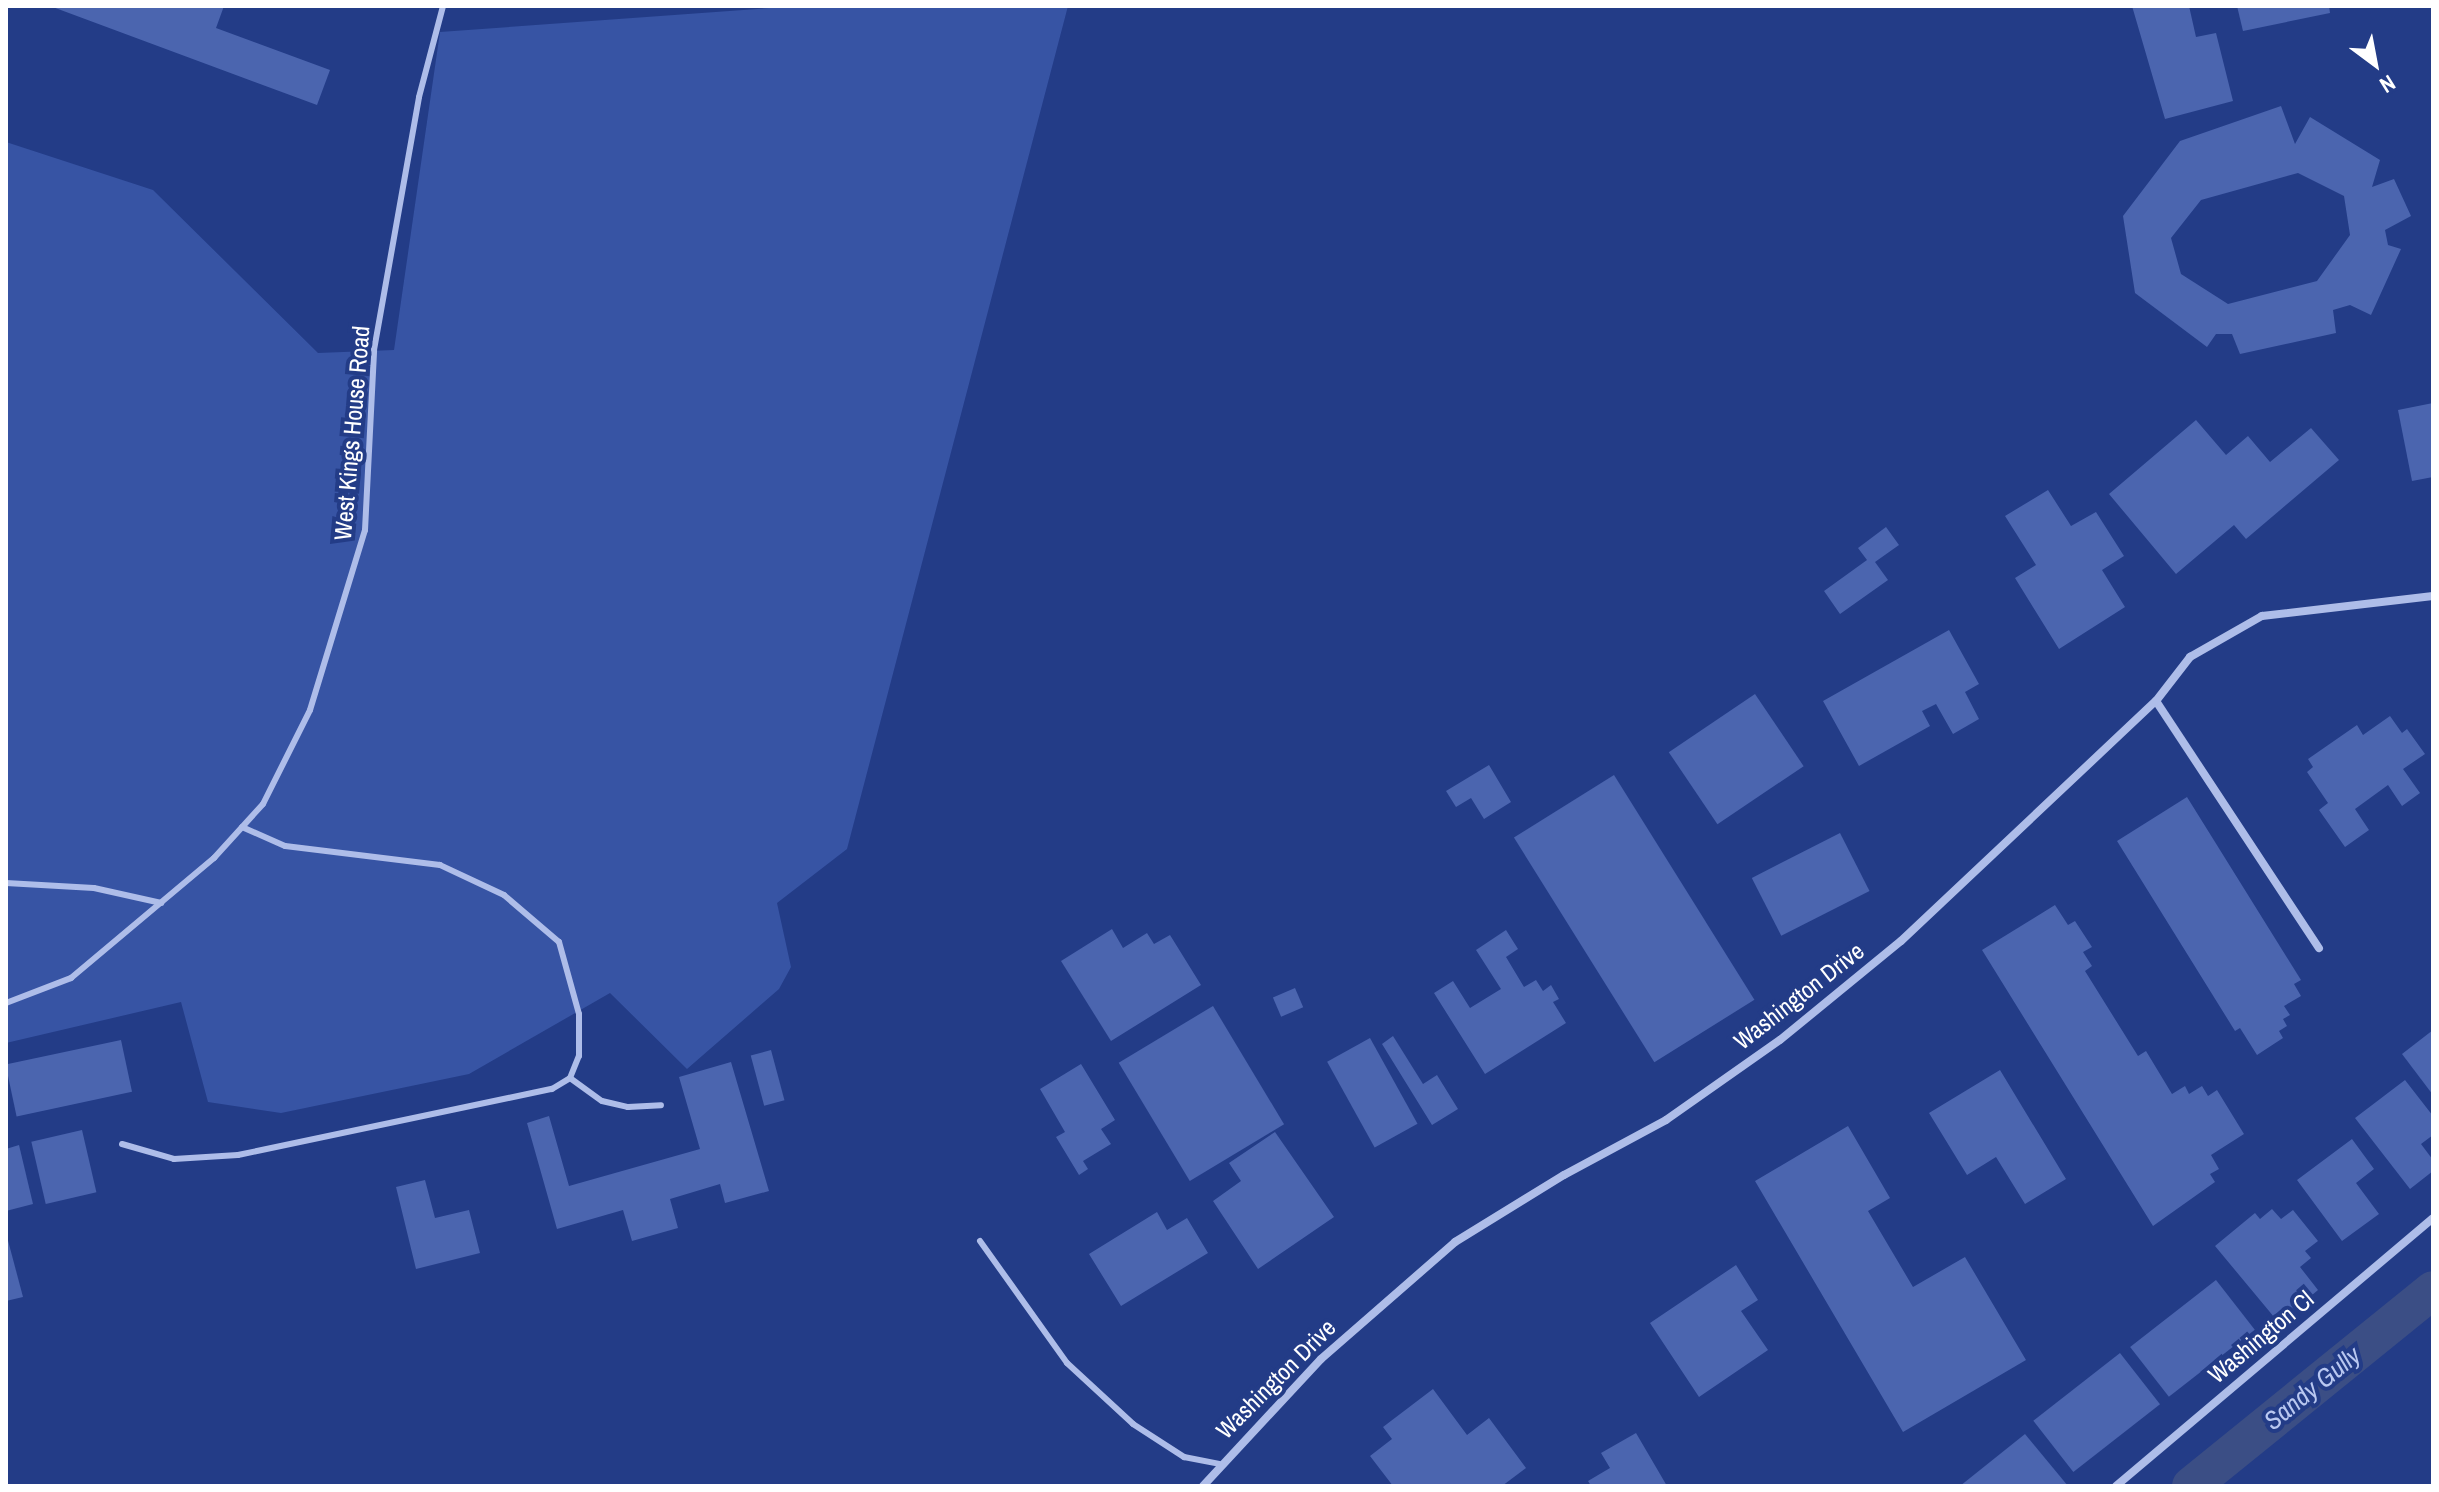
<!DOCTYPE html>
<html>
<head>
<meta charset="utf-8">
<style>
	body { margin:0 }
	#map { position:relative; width:2439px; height:1492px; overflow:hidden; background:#233c87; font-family:"Archivo Narrow",sans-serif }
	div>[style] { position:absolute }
	.green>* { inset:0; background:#3754a4 }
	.canal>* { height:38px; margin:-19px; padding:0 19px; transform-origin:19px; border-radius:19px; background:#3b4e85 }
	.building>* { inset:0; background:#4b65af; transform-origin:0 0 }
	.service>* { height:6px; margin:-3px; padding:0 3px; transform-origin:3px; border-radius:3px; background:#aebde9 }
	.minor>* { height:8px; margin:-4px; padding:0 4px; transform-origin:4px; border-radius:4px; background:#aebde9 }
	span { translate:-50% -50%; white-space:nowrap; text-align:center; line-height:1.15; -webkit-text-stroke:8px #233c87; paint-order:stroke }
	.street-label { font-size:24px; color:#fff }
	.water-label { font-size:26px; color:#b9c8f1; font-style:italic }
	.frame { position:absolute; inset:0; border:8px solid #fff; pointer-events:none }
	.north { position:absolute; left:2335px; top:24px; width:80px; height:80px; -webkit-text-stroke:6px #233c87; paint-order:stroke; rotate:148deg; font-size:22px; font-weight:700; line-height:32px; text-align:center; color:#fff }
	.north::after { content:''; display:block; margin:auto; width:28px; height:36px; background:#fff; clip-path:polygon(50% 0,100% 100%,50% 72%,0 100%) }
</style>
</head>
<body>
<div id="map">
	<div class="green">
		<div style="clip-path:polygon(797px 6px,1068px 6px,847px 849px,777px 903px,791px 967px,779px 989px,687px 1069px,610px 993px,469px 1074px,281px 1113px,208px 1102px,181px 1002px,6px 1043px,6px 142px,153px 190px,318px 353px,394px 350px,440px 32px)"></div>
	</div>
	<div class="canal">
		<div style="left:2191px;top:1486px;width:311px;rotate:-39deg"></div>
	</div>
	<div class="building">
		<div style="clip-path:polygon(50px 6px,224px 6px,216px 28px,330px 70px,317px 105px)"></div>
		<div style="clip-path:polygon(2132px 6px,2189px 6px,2196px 37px,2216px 33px,2233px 101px,2165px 119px)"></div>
		<div style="clip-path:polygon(2237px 6px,2329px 6px,2330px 13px,2243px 31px)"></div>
		<div style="clip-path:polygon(evenodd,2281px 106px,2295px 144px,2310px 117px,2380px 160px,2372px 187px,2394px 179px,2411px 216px,2385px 230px,2388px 245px,2401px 249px,2371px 315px,2350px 305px,2333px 310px,2336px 333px,2240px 354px,2232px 334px,2216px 334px,2207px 347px,2135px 293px,2123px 216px,2180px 141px,2281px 106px,2298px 173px,2344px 196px,2350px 235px,2317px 281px,2228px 304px,2181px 274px,2171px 238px,2201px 200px,2298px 173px)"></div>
		<div style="clip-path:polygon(2433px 403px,2433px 477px,2412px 481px,2398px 410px)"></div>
		<div style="clip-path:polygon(2196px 420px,2226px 455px,2248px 436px,2270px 462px,2311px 428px,2339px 460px,2246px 539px,2234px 525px,2176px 574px,2109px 494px)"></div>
		<div style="clip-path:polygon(2048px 490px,2071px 526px,2096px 512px,2124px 556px,2102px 570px,2125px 607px,2059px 649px,2015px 578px,2036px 565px,2005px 516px)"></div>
		<div style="clip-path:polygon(1886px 527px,1899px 545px,1875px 562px,1888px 580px,1840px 614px,1824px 591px,1867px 560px,1858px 548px)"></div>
		<div style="clip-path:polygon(1949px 630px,1979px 684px,1965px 692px,1979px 719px,1953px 734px,1936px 704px,1922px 711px,1930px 726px,1859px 766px,1823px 701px)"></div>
		<div style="left:1755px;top:694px;width:87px;height:104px;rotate:56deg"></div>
		<div style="clip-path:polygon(2390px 716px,2402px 733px,2407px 729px,2425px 754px,2403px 769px,2420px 793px,2402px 806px,2388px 785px,2355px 809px,2369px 830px,2345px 847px,2319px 810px,2328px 803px,2307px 772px,2313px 767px,2308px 759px,2357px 725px,2363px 735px)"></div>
		<div style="clip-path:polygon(1489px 765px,1511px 802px,1484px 819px,1471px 798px,1456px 807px,1446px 791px)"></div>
		<div style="left:1614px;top:775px;width:265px;height:118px;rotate:58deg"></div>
		<div style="clip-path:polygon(2187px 797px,2301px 980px,2294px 984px,2301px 996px,2284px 1006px,2290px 1015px,2283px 1019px,2287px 1026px,2279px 1031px,2283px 1038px,2257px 1055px,2240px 1028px,2235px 1031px,2117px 841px)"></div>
		<div style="left:1840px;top:833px;width:65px;height:99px;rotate:63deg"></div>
		<div style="clip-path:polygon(2055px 905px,2068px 925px,2075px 921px,2092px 947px,2083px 952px,2092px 966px,2085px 971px,2138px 1056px,2146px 1051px,2172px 1094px,2185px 1086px,2189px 1094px,2202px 1086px,2208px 1096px,2217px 1090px,2244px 1134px,2211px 1155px,2219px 1169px,2210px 1174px,2215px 1182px,2153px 1226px,1982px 950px)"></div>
		<div style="clip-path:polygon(1112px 929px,1123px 948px,1147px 933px,1154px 944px,1170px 935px,1201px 985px,1111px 1041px,1061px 961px)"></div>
		<div style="clip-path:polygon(1506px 930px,1518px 949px,1506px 957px,1524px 987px,1536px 980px,1543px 991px,1551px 985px,1559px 999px,1553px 1002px,1566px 1023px,1485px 1074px,1434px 993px,1453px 981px,1470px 1008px,1501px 989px,1476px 950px)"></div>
		<div style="left:1295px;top:988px;width:21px;height:24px;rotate:67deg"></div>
		<div style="left:1213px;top:1006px;width:138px;height:110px;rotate:59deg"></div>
		<div style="clip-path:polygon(2433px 1030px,2433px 1095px,2402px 1054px)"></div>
		<div style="clip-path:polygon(1393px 1036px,1423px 1084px,1437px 1075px,1458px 1109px,1432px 1125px,1382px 1044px)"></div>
		<div style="left:1370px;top:1038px;width:98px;height:49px;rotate:61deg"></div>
		<div style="left:121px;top:1040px;width:53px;height:118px;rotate:78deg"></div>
		<div style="left:771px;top:1050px;width:52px;height:21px;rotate:75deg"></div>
		<div style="clip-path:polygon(731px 1062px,769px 1191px,725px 1203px,720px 1184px,670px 1199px,678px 1228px,632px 1241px,623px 1210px,557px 1229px,527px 1123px,549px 1116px,569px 1186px,700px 1149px,679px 1077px)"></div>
		<div style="clip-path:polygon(1081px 1064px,1115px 1120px,1101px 1129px,1111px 1144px,1083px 1161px,1088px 1169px,1079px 1175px,1056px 1137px,1065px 1132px,1040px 1089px)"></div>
		<div style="clip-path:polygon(2000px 1070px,2066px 1179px,2025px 1204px,1996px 1157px,1967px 1175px,1929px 1113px)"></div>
		<div style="clip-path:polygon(2405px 1080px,2433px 1116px,2433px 1135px,2421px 1144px,2433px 1160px,2433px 1171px,2410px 1189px,2355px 1118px)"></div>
		<div style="clip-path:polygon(1848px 1126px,1890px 1198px,1868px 1211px,1913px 1287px,1965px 1257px,2026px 1360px,1903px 1432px,1755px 1181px)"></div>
		<div style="left:82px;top:1130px;width:64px;height:52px;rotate:77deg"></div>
		<div style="clip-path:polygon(1275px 1132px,1334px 1217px,1258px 1269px,1213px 1201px,1241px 1181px,1229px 1163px)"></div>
		<div style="clip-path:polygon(2352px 1139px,2374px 1169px,2356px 1183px,2379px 1214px,2342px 1241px,2297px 1180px)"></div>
		<div style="clip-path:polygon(19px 1145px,33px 1204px,6px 1211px,6px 1149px)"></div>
		<div style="clip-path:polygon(425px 1180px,435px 1218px,469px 1210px,480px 1253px,416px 1269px,396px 1187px)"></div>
		<div style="clip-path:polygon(2272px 1209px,2281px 1219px,2293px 1210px,2318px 1241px,2305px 1251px,2311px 1258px,2300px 1267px,2318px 1290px,2279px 1323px,2215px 1246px,2255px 1213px,2260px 1219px)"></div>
		<div style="clip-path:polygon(1157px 1212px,1167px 1230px,1187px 1218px,1208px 1253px,1121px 1306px,1089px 1254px)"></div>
		<div style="clip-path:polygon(6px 1233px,23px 1297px,6px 1301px)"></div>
		<div style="clip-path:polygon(1736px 1265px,1758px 1300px,1741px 1311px,1768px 1350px,1699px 1397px,1650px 1323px)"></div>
		<div style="left:2216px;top:1280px;width:63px;height:109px;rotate:52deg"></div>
		<div style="left:2120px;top:1353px;width:65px;height:110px;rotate:52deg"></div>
		<div style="clip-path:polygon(1433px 1389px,1467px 1435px,1489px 1418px,1526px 1468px,1502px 1486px,1393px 1486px,1370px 1456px,1392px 1439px,1383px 1427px)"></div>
		<div style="clip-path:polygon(1636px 1433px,1667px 1486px,1591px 1486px,1588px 1481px,1610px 1468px,1601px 1453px)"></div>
		<div style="clip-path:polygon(2025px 1434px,2068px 1486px,1960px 1486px)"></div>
	</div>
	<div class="service">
		<div style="left:6px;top:883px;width:88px;rotate:3.3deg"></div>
		<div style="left:94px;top:888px;width:69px;rotate:12.6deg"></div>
		<div style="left:6px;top:1003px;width:70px;rotate:-21deg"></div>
		<div style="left:71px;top:978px;width:187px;rotate:-40deg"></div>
		<div style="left:214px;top:858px;width:73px;rotate:-47.8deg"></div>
		<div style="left:263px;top:804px;width:105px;rotate:-63.4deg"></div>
		<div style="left:310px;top:710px;width:188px;rotate:-73deg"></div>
		<div style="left:365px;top:530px;width:180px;rotate:-87.1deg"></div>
		<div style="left:374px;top:350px;width:257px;rotate:-79.9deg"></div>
		<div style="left:419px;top:97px;width:94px;rotate:-75.2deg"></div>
		<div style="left:570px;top:1078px;width:39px;rotate:36deg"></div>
		<div style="left:602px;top:1101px;width:27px;rotate:13deg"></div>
		<div style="left:628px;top:1107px;width:33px;rotate:-3deg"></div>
		<div style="left:122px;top:1144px;width:54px;rotate:16.1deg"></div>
		<div style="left:174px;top:1159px;width:64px;rotate:-3.6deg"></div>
		<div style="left:238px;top:1155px;width:321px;rotate:-11.9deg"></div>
		<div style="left:552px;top:1089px;width:21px;rotate:-31deg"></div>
		<div style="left:570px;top:1078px;width:24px;rotate:-68deg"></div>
		<div style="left:579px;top:1056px;width:42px;rotate:-90deg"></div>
		<div style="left:579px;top:1014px;width:75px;rotate:-105.5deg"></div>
		<div style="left:559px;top:942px;width:72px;rotate:-139.5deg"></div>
		<div style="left:504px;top:895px;width:71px;rotate:-154.9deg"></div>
		<div style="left:440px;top:865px;width:156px;rotate:-173deg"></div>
		<div style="left:285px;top:846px;width:47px;rotate:-156.2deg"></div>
		<div style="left:980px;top:1241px;width:150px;rotate:54.5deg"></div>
		<div style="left:1067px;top:1363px;width:90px;rotate:42.7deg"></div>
		<div style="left:1133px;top:1424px;width:61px;rotate:32.9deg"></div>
		<div style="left:1184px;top:1457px;width:36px;rotate:11deg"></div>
	</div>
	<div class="minor">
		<div style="left:2156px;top:701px;width:296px;rotate:56.6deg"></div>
		<div style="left:1203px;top:1486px;width:173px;rotate:-47.1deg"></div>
		<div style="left:1321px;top:1359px;width:178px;rotate:-41.1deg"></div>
		<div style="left:1455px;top:1242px;width:128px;rotate:-31.6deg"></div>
		<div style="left:1564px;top:1175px;width:116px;rotate:-28.3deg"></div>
		<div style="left:1666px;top:1120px;width:139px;rotate:-35.1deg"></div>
		<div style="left:1780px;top:1040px;width:156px;rotate:-39.3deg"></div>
		<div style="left:1901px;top:941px;width:350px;rotate:-43.3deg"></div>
		<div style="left:2156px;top:701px;width:56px;rotate:-52.3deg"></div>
		<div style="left:2190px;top:657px;width:83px;rotate:-29.7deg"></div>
		<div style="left:2262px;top:616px;width:172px;rotate:-6.7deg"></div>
		<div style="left:2116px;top:1486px;width:415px;rotate:-40.2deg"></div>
	</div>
	<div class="street-label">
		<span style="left:352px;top:433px;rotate:-85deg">West Kings House Road</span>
		<span style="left:1799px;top:996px;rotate:-38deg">Washington Drive</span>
		<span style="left:2261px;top:1337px;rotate:-40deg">Washington Cl</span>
		<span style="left:1276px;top:1379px;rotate:-45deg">Washington Drive</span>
	</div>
	<div class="water-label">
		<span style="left:2312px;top:1388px;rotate:-39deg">Sandy Gully</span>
	</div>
	<div class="frame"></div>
	<div class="north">N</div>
</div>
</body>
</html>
